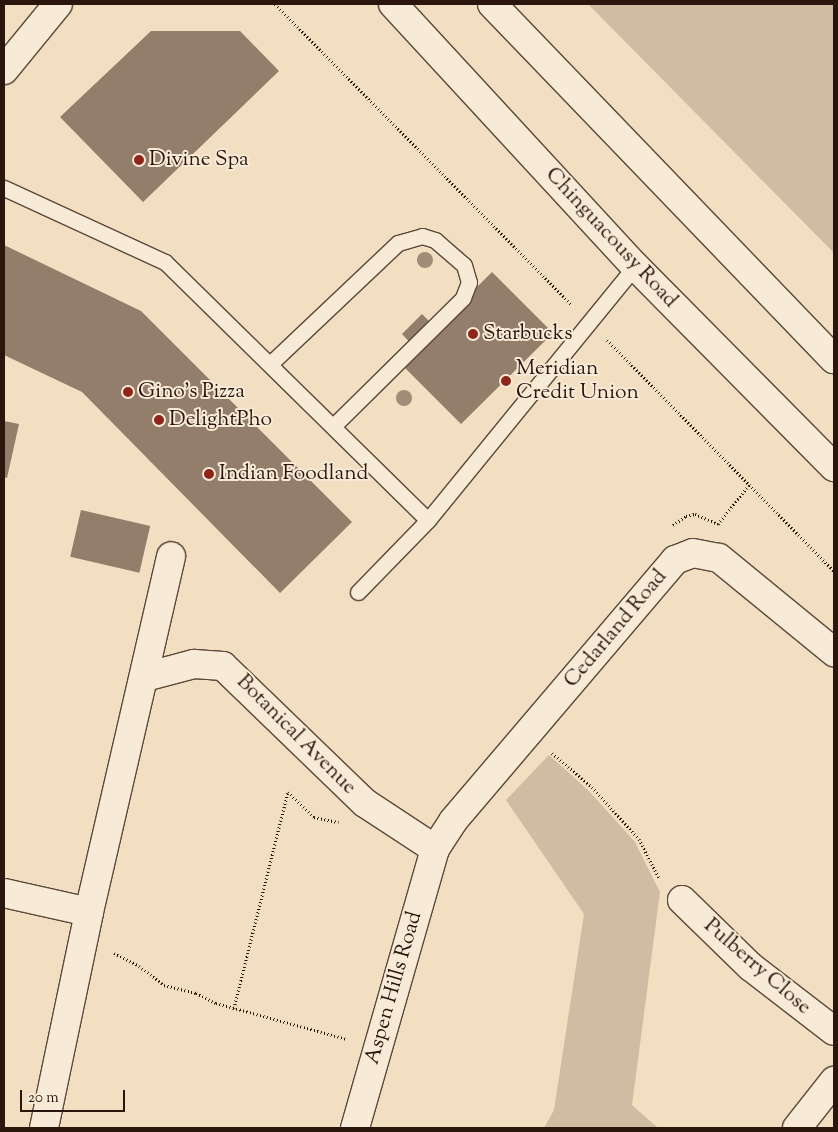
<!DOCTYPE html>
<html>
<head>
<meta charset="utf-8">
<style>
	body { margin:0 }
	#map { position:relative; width:838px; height:1132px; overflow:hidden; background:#f2dec1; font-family:"Sorts Mill Goudy",serif }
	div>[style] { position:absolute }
	.green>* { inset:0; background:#d0bca2 }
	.building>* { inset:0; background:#927e6b; transform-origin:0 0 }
	.path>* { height:3px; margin-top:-1.5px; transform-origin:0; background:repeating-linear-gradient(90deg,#2b160d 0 1px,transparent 0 3.5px) }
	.roads { filter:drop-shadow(1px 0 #5d483a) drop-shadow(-1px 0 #5d483a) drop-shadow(0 1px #5d483a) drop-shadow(0 -1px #5d483a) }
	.lane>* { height:15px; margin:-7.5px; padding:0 7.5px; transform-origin:7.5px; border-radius:7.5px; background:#f7ead7 }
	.street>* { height:28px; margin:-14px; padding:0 14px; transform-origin:14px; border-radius:14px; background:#f7ead7 }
	.secondary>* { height:28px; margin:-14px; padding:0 14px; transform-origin:14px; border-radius:14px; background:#f7ead7 }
	.trees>* { width:16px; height:16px; margin:-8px; border-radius:50%; background:#a08c77 }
	.dots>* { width:14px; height:14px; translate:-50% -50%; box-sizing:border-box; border:2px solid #f7ead7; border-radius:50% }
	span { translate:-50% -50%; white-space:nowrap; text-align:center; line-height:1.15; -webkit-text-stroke:4px #f7ead7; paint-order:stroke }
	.poi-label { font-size:21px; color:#2b160d }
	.left { translate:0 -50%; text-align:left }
	.street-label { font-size:21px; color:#2b160d }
	.frame { position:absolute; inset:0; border:5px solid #2b160d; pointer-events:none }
	.scale { position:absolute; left:20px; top:1090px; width:105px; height:22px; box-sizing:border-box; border:2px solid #2b160d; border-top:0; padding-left:6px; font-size:15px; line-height:18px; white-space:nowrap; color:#2b160d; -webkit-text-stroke:4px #f7ead7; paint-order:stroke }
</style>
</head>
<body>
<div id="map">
	<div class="green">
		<div style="clip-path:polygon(588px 4px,834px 4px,834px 253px)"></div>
		<div style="clip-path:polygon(549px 755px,589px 791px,635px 842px,660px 892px,632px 1105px,658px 1128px,544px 1128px,554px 1110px,584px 914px,506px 800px)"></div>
	</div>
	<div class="building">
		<div style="clip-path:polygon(151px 31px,240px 31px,279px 71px,143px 202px,60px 117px)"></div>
		<div style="clip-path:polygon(4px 245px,141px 311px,352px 522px,280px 593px,82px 392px,4px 355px)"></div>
		<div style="clip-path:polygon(492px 272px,553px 333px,461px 424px,399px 362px,414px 347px,402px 334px,422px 314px,436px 328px)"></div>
		<div style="clip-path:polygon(4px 421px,19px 424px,7px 478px,4px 477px)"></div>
		<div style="left:81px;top:510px;width:71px;height:48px;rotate:13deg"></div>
	</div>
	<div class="path">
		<div style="left:275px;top:4px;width:421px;rotate:45.4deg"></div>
		<div style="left:607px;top:340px;width:324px;rotate:45.5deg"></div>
		<div style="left:673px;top:525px;width:16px;rotate:-35deg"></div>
		<div style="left:686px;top:516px;width:9px;rotate:-13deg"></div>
		<div style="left:695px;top:514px;width:25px;rotate:23deg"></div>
		<div style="left:718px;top:524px;width:50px;rotate:-51.5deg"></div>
		<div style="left:552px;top:753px;width:52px;rotate:40.4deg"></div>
		<div style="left:592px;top:787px;width:70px;rotate:47.9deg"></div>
		<div style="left:639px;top:839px;width:44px;rotate:62.9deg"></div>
		<div style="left:114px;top:953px;width:28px;rotate:27deg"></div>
		<div style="left:139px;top:966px;width:31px;rotate:37deg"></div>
		<div style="left:164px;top:985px;width:33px;rotate:14deg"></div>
		<div style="left:196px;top:993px;width:22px;rotate:27deg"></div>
		<div style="left:216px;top:1003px;width:136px;rotate:15.4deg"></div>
		<div style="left:234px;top:1008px;width:223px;rotate:-76deg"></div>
		<div style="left:288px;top:792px;width:36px;rotate:44deg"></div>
		<div style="left:314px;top:817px;width:25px;rotate:12deg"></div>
	</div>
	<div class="roads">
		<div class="lane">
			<div style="left:4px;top:188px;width:177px;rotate:24.7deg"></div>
			<div style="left:165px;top:262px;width:368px;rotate:44.5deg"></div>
			<div style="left:428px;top:520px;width:328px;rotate:-50.8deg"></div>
			<div style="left:270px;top:364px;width:176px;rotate:-43.4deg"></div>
			<div style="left:398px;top:243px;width:25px;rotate:-16deg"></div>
			<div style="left:422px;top:236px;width:14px;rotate:17deg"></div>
			<div style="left:435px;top:240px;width:38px;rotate:41deg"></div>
			<div style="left:464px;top:265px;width:18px;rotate:74deg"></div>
			<div style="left:469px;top:282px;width:17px;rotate:111deg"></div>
			<div style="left:463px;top:298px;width:182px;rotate:135.4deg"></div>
			<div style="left:358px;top:592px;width:100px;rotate:-45.8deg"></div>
		</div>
		<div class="street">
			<div style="left:145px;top:677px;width:51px;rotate:-14.9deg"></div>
			<div style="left:194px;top:664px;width:29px;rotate:4deg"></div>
			<div style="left:223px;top:666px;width:197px;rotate:44deg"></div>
			<div style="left:365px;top:803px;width:84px;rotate:33.3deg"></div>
			<div style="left:4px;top:893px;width:87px;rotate:12.6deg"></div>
			<div style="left:682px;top:900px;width:96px;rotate:44.2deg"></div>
			<div style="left:751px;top:967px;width:105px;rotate:37.6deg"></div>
			<div style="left:44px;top:1128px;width:221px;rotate:-78.2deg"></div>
			<div style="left:89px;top:912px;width:365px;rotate:-77deg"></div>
			<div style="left:355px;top:1128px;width:290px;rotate:-74deg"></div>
			<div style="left:435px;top:849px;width:33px;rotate:-57deg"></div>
			<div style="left:453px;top:821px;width:343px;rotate:-49.6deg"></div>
			<div style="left:675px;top:560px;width:19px;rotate:-21deg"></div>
			<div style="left:693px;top:553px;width:26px;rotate:11deg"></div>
			<div style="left:719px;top:558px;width:149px;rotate:39.3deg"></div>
			<div style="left:797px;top:1128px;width:60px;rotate:-51.8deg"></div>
		</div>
		<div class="secondary">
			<div style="left:393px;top:4px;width:357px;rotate:47.3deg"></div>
			<div style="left:635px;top:266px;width:283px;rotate:45.3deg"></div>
			<div style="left:492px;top:4px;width:493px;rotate:46.1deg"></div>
			<div style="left:4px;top:70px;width:85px;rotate:-50.7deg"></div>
		</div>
	</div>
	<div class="trees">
		<div style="left:425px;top:260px"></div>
		<div style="left:404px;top:398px"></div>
	</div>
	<div class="dots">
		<div style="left:139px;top:160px;background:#8f2418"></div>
		<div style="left:473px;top:334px;background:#8f2418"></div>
		<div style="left:506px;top:381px;background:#8f2418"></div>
		<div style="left:128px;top:392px;background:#8f2418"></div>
		<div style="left:159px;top:420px;background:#8f2418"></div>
		<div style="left:209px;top:474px;background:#8f2418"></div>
	</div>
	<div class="poi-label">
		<span class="left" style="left:149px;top:160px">Divine Spa</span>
		<span class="left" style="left:483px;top:334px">Starbucks</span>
		<span class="left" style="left:516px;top:381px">Meridian<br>Credit Union</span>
		<span class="left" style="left:138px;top:392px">Gino's Pizza</span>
		<span class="left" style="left:169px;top:420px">DelightPho</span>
		<span class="left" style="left:219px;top:474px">Indian Foodland</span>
	</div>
	<div class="street-label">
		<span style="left:611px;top:238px;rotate:47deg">Chinguacousy Road</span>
		<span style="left:616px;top:629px;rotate:-50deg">Cedarland Road</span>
		<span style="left:296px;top:735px;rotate:45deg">Botanical Avenue</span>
		<span style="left:757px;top:967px;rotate:41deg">Pulberry Close</span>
		<span style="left:394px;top:988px;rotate:-74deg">Aspen Hills Road</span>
	</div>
	<div class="frame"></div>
	<div class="scale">20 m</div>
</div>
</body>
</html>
